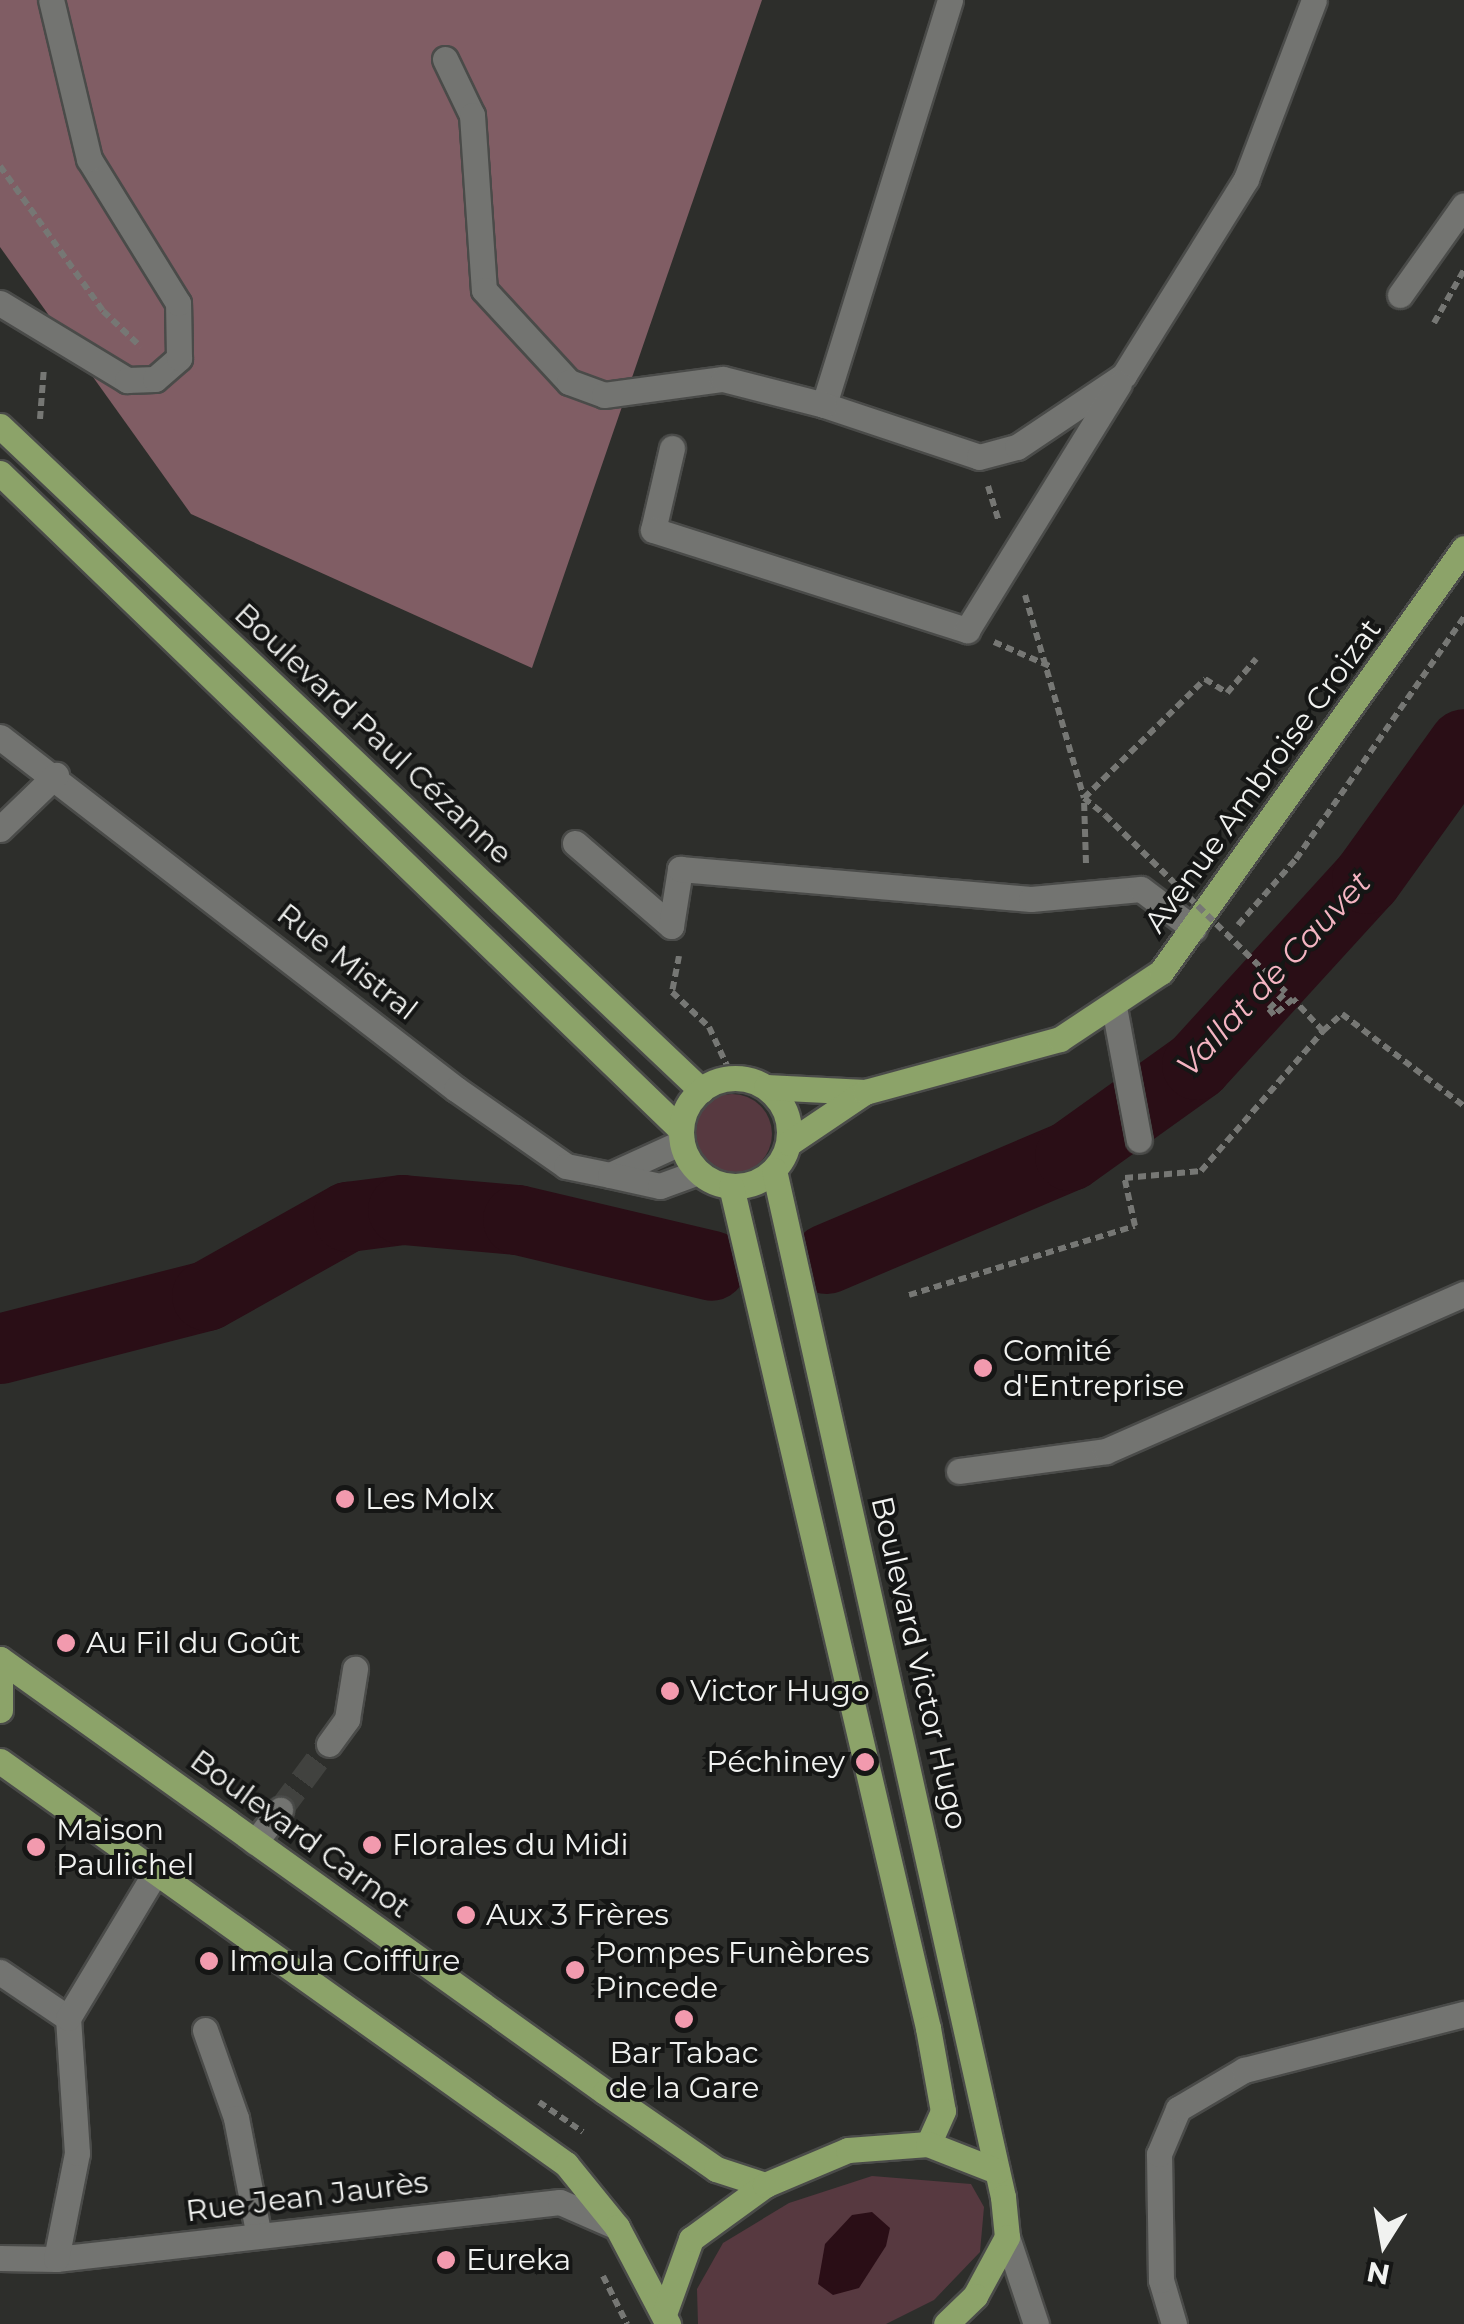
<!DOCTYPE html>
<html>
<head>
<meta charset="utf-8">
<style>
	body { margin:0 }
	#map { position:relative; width:1464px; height:2324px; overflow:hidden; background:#2d2e2b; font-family:Montserrat,sans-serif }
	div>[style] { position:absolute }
	.green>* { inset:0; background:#573940 }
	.round { border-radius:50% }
	.forest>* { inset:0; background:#805d64 }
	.water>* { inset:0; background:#2a0e16 }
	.river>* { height:70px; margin:-35px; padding:0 35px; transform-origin:35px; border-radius:35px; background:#2a0e16 }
	.minor-tunnel>* { height:25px; margin-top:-12.5px; transform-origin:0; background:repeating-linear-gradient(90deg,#41423f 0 25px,transparent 0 37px) }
	.path>* { height:6px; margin-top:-3px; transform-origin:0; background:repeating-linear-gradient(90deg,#767774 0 8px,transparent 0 13px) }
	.roads { filter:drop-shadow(2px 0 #4a4b49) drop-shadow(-2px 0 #4a4b49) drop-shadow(0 2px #4a4b49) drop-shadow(0 -2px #4a4b49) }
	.minor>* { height:25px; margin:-12.5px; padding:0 12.5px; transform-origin:12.5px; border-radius:12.5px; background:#737471 }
	.major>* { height:25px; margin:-12.5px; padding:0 12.5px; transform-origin:12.5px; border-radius:12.5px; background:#8ca369 }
	.major>.ring { margin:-12.5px; padding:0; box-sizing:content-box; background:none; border:25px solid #8ca369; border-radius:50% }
	.path-bridge>* { height:6px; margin-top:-3px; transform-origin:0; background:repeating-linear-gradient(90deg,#767774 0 8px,transparent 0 13px) }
	.dots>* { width:28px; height:28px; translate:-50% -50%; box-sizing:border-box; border:5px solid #151615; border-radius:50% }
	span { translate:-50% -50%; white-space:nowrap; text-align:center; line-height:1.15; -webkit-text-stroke:8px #151615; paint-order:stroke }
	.street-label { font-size:30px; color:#f1f2f0 }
	.poi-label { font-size:30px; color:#f1f2f0 }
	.left { translate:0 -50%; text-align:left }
	.right { translate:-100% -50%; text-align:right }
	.water-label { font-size:32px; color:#f4b4c2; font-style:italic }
	.north { position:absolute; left:1334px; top:2194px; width:100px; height:100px; -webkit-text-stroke:8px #151615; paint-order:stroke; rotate:191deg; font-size:28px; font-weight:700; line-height:40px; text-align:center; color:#f1f2f0 }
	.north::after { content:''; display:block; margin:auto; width:35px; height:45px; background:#f1f2f0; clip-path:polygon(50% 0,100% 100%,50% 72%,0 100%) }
</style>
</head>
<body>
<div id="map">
	<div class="green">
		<div class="round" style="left:692px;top:1094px;width:80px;height:80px"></div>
		<div style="clip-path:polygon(872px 2176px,971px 2184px,984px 2207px,980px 2252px,934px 2300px,886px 2324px,698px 2324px,697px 2289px,723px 2243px,789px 2203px)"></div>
	</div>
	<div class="forest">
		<div style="clip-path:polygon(0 0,762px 0,532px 668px,191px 514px,0 247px)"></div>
	</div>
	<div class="water">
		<div style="clip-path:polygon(872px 2212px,890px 2228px,886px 2246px,859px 2288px,833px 2295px,818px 2284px,825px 2244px,852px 2215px)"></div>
	</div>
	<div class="river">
		<div style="left:827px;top:1259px;width:264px;rotate:-23deg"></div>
		<div style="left:1070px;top:1156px;width:156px;rotate:-35.6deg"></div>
		<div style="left:1197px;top:1065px;width:252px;rotate:-47.6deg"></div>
		<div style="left:1367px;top:879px;width:166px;rotate:-54.3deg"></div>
		<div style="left:0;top:1349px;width:214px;rotate:-14.4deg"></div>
		<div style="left:207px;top:1296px;width:162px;rotate:-29.3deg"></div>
		<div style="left:348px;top:1217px;width:55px;rotate:-7.3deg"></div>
		<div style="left:403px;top:1210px;width:115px;rotate:5deg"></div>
		<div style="left:518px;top:1220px;width:199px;rotate:13.3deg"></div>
	</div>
	<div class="minor-tunnel">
		<div style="left:280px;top:1810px;width:82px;rotate:-53.4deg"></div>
	</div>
	<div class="path">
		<div style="left:0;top:166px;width:178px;rotate:54.6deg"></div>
		<div style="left:103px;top:311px;width:52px;rotate:43.5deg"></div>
		<div style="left:1434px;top:323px;width:61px;rotate:-60.5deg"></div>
		<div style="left:40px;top:419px;width:52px;rotate:-85.6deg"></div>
		<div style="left:988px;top:486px;width:38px;rotate:73deg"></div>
		<div style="left:1025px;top:595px;width:211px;rotate:73.8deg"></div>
		<div style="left:1084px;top:798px;width:27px;rotate:39deg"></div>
		<div style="left:994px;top:642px;width:63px;rotate:23.3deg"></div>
		<div style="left:1086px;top:863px;width:65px;rotate:-91.8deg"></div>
		<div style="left:1084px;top:798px;width:170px;rotate:-44.5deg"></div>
		<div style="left:1205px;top:679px;width:26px;rotate:32deg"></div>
		<div style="left:1227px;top:693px;width:45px;rotate:-49.5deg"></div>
		<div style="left:1238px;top:925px;width:88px;rotate:-48.7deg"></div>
		<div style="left:1296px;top:859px;width:295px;rotate:-55.2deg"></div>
		<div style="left:679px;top:956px;width:37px;rotate:101deg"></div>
		<div style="left:672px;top:992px;width:51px;rotate:43.4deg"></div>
		<div style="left:709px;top:1027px;width:50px;rotate:65deg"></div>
		<div style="left:1323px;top:1031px;width:25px;rotate:-42deg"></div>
		<div style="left:1342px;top:1014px;width:153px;rotate:37deg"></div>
		<div style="left:1125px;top:1178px;width:76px;rotate:-5.3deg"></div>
		<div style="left:1201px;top:1171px;width:186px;rotate:-48.9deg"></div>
		<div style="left:1323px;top:1031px;width:44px;rotate:-133.2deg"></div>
		<div style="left:1293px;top:999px;width:25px;rotate:140deg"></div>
		<div style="left:1274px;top:1015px;width:8px;rotate:-130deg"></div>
		<div style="left:1269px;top:1009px;width:24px;rotate:-45deg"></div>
		<div style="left:909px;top:1295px;width:236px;rotate:-17deg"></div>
		<div style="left:1135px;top:1226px;width:51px;rotate:-102.4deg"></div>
		<div style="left:539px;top:2102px;width:53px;rotate:34.3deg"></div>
		<div style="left:603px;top:2276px;width:54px;rotate:63.4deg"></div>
	</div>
	<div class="roads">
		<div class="minor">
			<div style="left:950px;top:0;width:424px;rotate:107.3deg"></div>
			<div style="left:824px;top:405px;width:163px;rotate:18.5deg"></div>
			<div style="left:979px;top:457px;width:39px;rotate:-15deg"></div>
			<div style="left:1017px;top:447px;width:129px;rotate:-33.9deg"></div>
			<div style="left:1124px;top:375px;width:231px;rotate:-58.1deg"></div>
			<div style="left:1246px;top:179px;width:191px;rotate:-69.2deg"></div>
			<div style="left:445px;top:59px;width:62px;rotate:64.3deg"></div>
			<div style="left:472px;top:115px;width:175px;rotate:86.1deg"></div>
			<div style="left:484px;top:290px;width:125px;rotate:47.3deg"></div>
			<div style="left:569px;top:382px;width:37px;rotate:20deg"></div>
			<div style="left:604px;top:395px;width:120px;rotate:-7.7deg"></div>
			<div style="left:723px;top:379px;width:104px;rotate:14.4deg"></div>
			<div style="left:1400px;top:295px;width:110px;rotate:-54.6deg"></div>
			<div style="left:0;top:303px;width:149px;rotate:31.2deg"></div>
			<div style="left:127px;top:380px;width:28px;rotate:-2deg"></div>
			<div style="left:155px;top:379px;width:32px;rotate:-41deg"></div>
			<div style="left:179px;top:358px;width:55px;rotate:-91deg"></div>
			<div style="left:178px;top:303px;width:169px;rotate:-121.7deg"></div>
			<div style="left:89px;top:159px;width:163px;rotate:-103.4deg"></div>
			<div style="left:672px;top:448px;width:84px;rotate:103deg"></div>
			<div style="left:653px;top:530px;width:330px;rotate:17.7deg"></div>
			<div style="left:967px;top:630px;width:289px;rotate:-58.3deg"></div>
			<div style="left:0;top:737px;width:576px;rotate:37.67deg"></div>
			<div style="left:456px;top:1089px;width:134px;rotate:35deg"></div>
			<div style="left:566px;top:1166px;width:45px;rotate:11.6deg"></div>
			<div style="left:0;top:829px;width:78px;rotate:-44deg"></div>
			<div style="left:575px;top:843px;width:127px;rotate:40.8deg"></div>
			<div style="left:671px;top:926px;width:58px;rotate:-81deg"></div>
			<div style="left:680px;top:869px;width:352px;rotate:4.9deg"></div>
			<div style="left:1031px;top:899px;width:110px;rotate:-5.2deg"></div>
			<div style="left:1141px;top:889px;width:66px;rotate:37deg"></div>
			<div style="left:1114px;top:1007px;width:135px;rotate:79.4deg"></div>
			<div style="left:682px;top:1142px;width:79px;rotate:155.4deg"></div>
			<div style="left:610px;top:1175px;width:51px;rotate:12.4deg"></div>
			<div style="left:660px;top:1186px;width:40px;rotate:-20.2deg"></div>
			<div style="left:959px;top:1471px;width:148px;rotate:-7.7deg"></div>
			<div style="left:1106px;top:1451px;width:391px;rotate:-23.7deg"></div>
			<div style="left:329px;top:1744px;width:31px;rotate:-54deg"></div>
			<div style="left:347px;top:1719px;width:51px;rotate:-80.9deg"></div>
			<div style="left:255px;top:1842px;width:41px;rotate:-52deg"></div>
			<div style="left:0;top:1972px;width:82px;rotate:34.1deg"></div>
			<div style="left:205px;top:2030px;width:93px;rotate:70.6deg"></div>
			<div style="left:236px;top:2118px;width:120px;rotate:79deg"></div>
			<div style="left:1007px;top:2237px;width:92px;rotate:71.6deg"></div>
			<div style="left:0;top:2258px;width:56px;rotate:1deg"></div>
			<div style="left:56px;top:2259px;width:507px;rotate:-6.45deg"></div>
			<div style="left:560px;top:2202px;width:62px;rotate:23.7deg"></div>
			<div style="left:56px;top:2259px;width:108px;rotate:-78.8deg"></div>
			<div style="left:77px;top:2153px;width:135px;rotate:-93.8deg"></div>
			<div style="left:68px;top:2018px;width:173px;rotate:-59deg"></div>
			<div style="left:1174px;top:2324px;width:46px;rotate:-106.5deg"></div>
			<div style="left:1161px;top:2280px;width:126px;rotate:-90.9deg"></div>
			<div style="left:1159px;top:2154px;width:49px;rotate:-67.1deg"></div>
			<div style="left:1178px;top:2109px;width:77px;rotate:-30.6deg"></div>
			<div style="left:1244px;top:2070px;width:227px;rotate:-14.3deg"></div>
		</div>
		<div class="major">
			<div style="left:0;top:426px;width:966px;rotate:43.45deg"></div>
			<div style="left:0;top:473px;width:946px;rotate:43.97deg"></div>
			<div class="ring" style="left:681px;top:1078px;width:83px;height:83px"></div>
			<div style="left:766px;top:1087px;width:99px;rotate:2.9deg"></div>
			<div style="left:789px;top:1143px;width:92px;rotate:-33.9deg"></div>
			<div style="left:865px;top:1092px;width:202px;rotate:-15.2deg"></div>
			<div style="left:1060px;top:1039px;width:121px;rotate:-33.6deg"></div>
			<div style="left:1161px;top:972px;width:521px;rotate:-54.45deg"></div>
			<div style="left:774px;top:1170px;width:1052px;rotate:77.43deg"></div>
			<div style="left:1003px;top:2197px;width:40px;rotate:84.3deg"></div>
			<div style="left:1007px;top:2237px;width:67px;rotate:118.5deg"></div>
			<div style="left:975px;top:2296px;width:40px;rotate:136deg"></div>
			<div style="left:731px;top:1186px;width:865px;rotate:76.83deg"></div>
			<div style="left:928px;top:2028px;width:84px;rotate:79.8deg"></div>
			<div style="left:943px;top:2111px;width:36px;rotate:114deg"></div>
			<div style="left:0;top:1659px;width:744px;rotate:35.59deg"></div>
			<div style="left:605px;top:2092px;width:135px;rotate:34.7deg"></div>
			<div style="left:716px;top:2169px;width:52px;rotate:18.1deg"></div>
			<div style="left:0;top:1659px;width:51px;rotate:90deg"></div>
			<div style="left:0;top:1761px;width:695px;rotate:35.45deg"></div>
			<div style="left:566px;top:2164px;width:81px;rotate:51deg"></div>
			<div style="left:617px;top:2227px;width:110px;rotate:62.3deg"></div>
			<div style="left:664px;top:2314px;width:80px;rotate:-70.2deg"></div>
			<div style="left:691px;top:2239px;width:92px;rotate:-36.1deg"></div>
			<div style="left:765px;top:2185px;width:90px;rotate:-22.9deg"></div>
			<div style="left:848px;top:2150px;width:80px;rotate:-4.3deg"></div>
			<div style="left:928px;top:2144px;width:74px;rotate:21.4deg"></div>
		</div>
	</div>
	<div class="path-bridge">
		<div style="left:1105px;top:815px;width:253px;rotate:44.4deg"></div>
	</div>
	<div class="dots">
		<div style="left:983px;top:1368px;background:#f29aae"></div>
		<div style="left:345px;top:1499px;background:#f29aae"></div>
		<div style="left:66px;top:1643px;background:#f29aae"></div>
		<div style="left:670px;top:1691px;background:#f29aae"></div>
		<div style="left:865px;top:1762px;background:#f29aae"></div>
		<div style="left:372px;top:1845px;background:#f29aae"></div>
		<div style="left:36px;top:1847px;background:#f29aae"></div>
		<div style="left:466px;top:1915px;background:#f29aae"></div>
		<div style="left:209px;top:1961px;background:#f29aae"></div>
		<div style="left:575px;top:1970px;background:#f29aae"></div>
		<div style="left:684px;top:2019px;background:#f29aae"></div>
		<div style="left:446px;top:2260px;background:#f29aae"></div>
	</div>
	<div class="street-label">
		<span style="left:373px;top:734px;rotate:43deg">Boulevard Paul Cézanne</span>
		<span style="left:1263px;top:776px;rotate:-54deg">Avenue Ambroise Croizat</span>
		<span style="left:347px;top:962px;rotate:38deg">Rue Mistral</span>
		<span style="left:919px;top:1663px;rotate:77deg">Boulevard Victor Hugo</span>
		<span style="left:300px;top:1834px;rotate:36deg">Boulevard Carnot</span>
		<span style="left:307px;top:2197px;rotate:-7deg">Rue Jean Jaurès</span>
	</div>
	<div class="poi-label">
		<span class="left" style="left:1003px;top:1368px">Comité<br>d'Entreprise</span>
		<span class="left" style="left:365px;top:1499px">Les Molx</span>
		<span class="left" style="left:86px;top:1643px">Au Fil du Goût</span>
		<span class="left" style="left:690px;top:1691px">Victor Hugo</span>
		<span class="right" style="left:845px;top:1762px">Péchiney</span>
		<span class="left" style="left:56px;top:1847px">Maison<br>Paulichel</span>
		<span class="left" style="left:392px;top:1845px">Florales du Midi</span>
		<span class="left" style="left:486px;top:1915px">Aux 3 Frères</span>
		<span class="left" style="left:595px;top:1970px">Pompes Funèbres<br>Pincede</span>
		<span class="left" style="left:229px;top:1961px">Imoula Coiffure</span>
		<span style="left:684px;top:2070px">Bar Tabac<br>de la Gare</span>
		<span class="left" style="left:466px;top:2260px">Eureka</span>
	</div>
	<div class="water-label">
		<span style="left:1274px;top:974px;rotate:-47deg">Vallat de Cauvet</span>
	</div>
	<div class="north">N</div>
</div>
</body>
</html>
